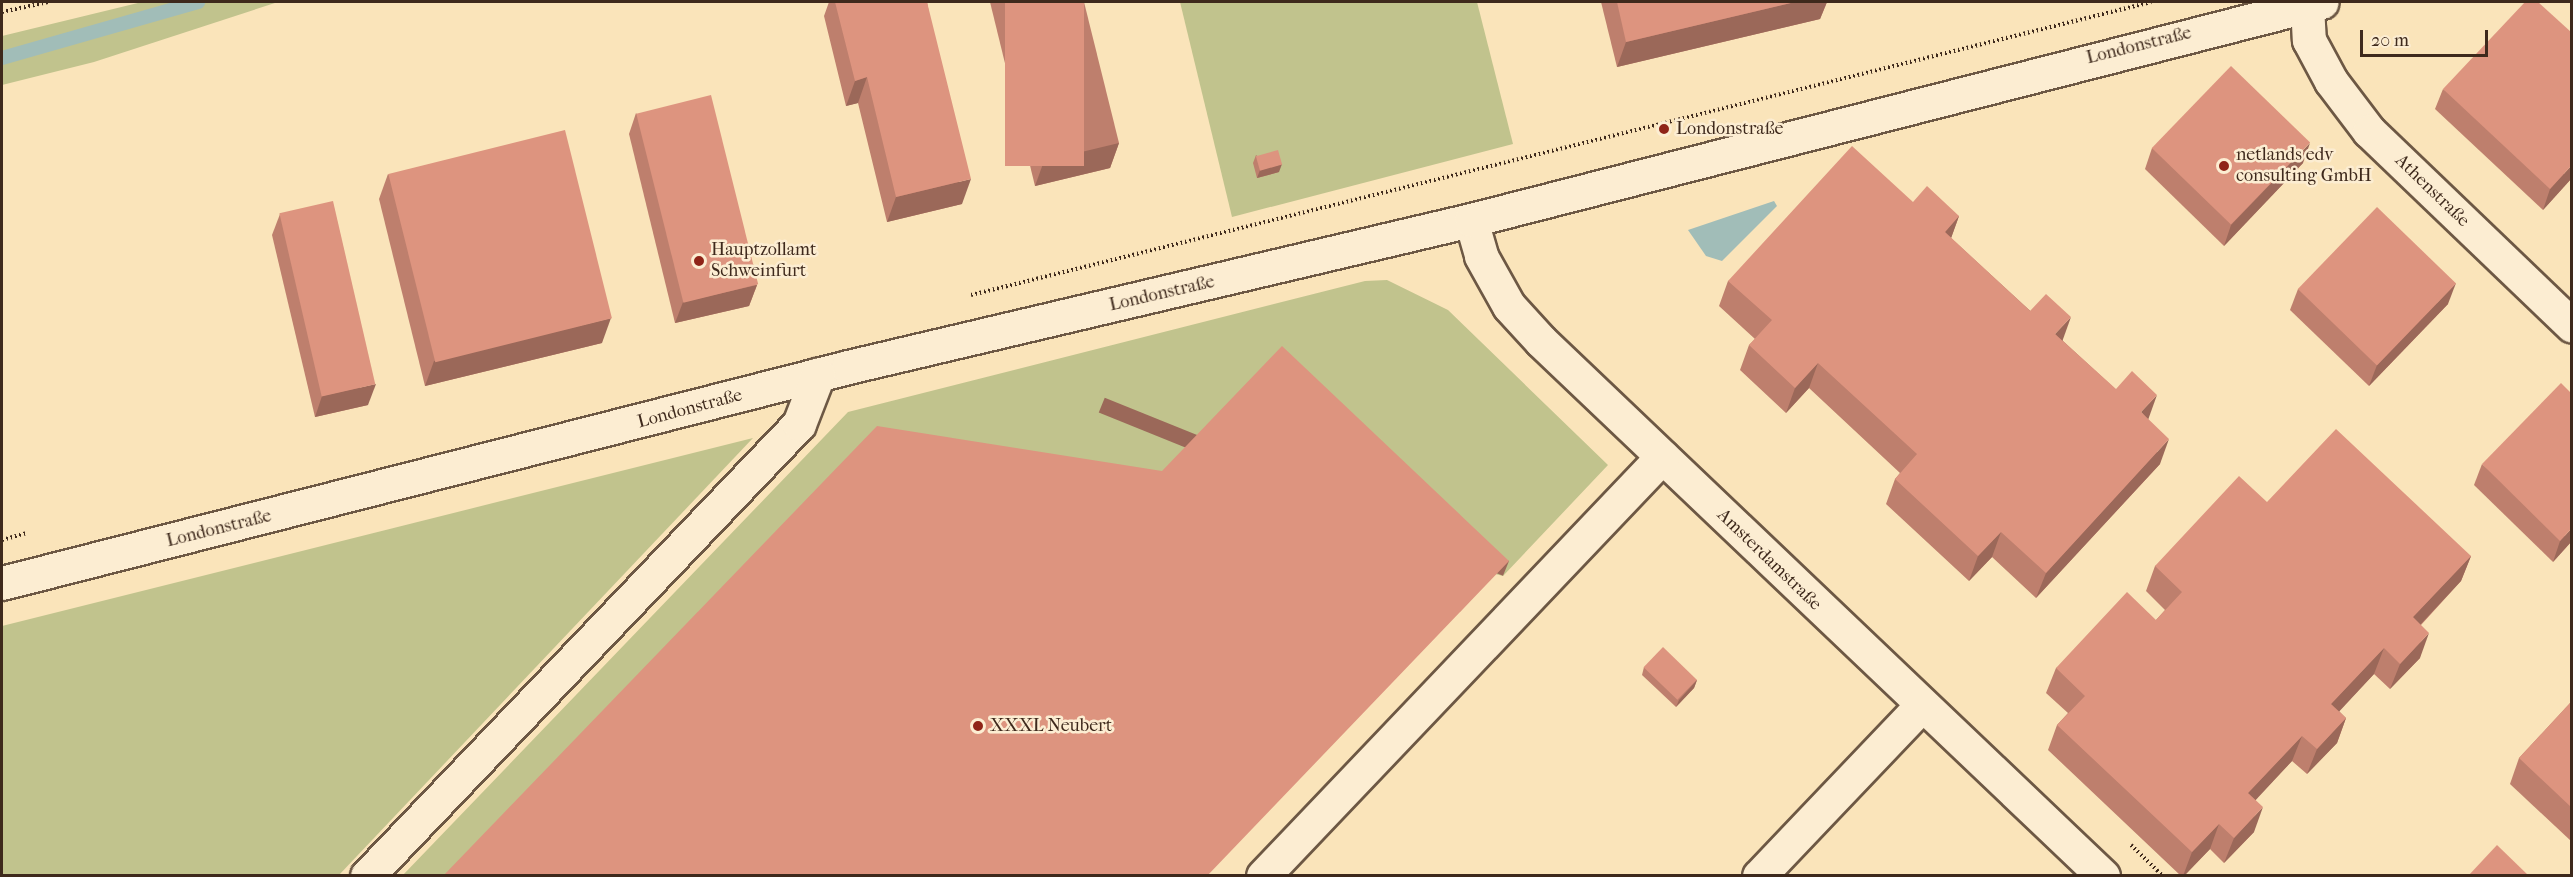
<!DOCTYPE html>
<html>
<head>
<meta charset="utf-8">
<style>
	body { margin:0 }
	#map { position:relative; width:2573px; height:877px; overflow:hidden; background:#fae4ba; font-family:"IM FELL French Canon",serif }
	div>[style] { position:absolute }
	.green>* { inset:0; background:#c1c38d }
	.water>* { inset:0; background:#a1bdb8 }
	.stream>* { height:14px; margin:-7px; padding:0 7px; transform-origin:7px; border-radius:7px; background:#a1bdb8 }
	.path>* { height:4px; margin-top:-2px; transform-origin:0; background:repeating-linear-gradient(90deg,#3e291c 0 1.5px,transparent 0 4.5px) }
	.roads { filter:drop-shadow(2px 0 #6d5844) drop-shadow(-2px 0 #6d5844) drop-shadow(0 2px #6d5844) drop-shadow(0 -2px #6d5844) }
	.minor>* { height:33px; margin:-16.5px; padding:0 16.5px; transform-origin:16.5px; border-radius:16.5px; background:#fcedd2 }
	.wall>* { inset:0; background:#be7f6d }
	.shaded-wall>* { inset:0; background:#9b6859; transform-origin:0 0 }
	.building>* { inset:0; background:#dd947f; transform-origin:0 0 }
	.dots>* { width:16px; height:16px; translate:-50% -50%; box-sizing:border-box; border:3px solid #fcedd2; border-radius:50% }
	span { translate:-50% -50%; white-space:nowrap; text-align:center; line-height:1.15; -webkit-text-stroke:5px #fcedd2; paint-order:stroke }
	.street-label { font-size:18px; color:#3e291c }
	.poi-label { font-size:18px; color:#3e291c }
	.left { translate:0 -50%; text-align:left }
	.frame { position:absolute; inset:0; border:3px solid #3e291c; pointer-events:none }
	.scale { position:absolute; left:2360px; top:30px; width:128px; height:27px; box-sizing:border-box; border:3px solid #3e291c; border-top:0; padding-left:8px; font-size:18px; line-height:21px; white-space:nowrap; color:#3e291c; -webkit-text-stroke:4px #fcedd2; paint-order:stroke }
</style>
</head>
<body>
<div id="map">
	<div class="green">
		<div style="clip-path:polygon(142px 2px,278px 2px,94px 62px,2px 85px,2px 36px)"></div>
		<div style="clip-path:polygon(1180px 2px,1477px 2px,1513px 144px,1232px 217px)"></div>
		<div style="clip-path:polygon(1387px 280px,1448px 310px,1608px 465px,1503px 576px,1157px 486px,452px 875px,402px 876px,848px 412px,1365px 281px)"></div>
		<div style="clip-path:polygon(753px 438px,339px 875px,2px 875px,2px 626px)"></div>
	</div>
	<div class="water">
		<div style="clip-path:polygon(1774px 201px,1777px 206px,1722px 261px,1706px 256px,1688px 230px)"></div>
	</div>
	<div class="stream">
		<div style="left:2px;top:58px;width:204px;rotate:-15.9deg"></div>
	</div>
	<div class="path">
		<div style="left:2px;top:12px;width:47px;rotate:-12.3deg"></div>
		<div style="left:971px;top:295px;width:1216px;rotate:-13.94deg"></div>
		<div style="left:2px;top:540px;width:26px;rotate:-16deg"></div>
		<div style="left:2131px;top:845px;width:45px;rotate:44.1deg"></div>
	</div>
	<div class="roads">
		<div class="minor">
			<div style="left:2307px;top:5px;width:35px;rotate:87deg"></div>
			<div style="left:2309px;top:40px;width:47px;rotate:61.8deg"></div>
			<div style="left:2331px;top:81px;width:63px;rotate:52.8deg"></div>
			<div style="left:2369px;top:131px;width:281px;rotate:43.8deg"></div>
			<div style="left:1471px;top:220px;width:37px;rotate:74deg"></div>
			<div style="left:1481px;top:256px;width:57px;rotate:60.8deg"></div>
			<div style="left:1509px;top:306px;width:47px;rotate:47.6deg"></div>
			<div style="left:1541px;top:341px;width:776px;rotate:43.59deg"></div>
			<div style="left:2px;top:583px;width:873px;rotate:-14.32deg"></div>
			<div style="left:848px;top:367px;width:640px;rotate:-13.28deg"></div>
			<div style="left:1471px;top:220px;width:878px;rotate:-14.37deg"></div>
			<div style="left:367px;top:876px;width:625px;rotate:-46.3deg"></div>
			<div style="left:799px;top:424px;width:53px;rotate:-68.8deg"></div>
			<div style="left:1263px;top:876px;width:579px;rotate:-46.4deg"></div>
			<div style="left:1759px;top:876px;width:236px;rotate:-46.4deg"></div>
		</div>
	</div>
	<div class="wall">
		<div style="clip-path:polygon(829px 2px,927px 2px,962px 204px,887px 222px,858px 103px,846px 106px,824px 16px)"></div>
		<div style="clip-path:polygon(990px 2px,1084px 2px,1119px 143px,1110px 168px,1035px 186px)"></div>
		<div style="clip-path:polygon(1601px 2px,1827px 2px,1820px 19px,1617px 67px)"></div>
		<div style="clip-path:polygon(2443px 89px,2571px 179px,2543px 210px,2435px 109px)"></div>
		<div style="clip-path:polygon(636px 113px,757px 285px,749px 306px,675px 323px,629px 134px)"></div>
		<div style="clip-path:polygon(2152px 148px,2303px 163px,2224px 246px,2145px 169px)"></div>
		<div style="clip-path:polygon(1256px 155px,1279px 172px,1257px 178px,1253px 163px)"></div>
		<div style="clip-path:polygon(388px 174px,602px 343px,425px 386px,379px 199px)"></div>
		<div style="clip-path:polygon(1913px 202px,1959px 216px,1951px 238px,2148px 419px,2160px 464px,2036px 598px,1992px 557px,1969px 581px,1886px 504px,1895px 479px,1900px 473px,1809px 388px,1786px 413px,1740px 370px,1749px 345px,1755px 339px,1719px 306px,1728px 281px)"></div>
		<div style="clip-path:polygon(280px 214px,368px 405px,315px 417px,272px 235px)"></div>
		<div style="clip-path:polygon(2298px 289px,2448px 304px,2369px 386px,2290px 310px)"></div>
		<div style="clip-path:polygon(2482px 464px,2571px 542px,2553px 562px,2474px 485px)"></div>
		<div style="clip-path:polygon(2267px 502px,2471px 556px,2461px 581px,2421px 625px,2420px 658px,2390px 689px,2374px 674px,2339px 711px,2346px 718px,2337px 743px,2307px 774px,2292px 761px,2255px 800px,2254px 832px,2224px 863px,2210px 849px,2184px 876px,2181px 876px,2048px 750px,2057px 725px,2068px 713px,2046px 693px,2056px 668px,2156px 620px,2165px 610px,2146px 591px,2155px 566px)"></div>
		<div style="clip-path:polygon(1644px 667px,1697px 680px,1694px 688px,1676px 707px,1642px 675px)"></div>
		<div style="clip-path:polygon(2571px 702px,2571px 841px,2510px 784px,2519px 758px)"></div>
	</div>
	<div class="shaded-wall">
		<div style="clip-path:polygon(1795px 2px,1827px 2px,1820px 19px,1617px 67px,1626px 42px)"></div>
		<div style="clip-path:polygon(867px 77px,858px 103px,846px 106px,855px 81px)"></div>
		<div style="clip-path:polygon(1119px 143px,1110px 168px,1035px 186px,1044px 161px)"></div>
		<div style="clip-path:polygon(2310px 143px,2303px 163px,2224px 246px,2231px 225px)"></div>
		<div style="clip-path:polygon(1282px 164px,1279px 172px,1257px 178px,1260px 170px)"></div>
		<div style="clip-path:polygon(2571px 166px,2571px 179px,2543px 210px,2550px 189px)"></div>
		<div style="clip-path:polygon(971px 179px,962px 204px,887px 222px,896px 197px)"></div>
		<div style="clip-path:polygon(1959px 216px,1950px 241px,1945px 232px)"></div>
		<div style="clip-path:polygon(2456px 283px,2448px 304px,2369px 386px,2377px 365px)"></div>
		<div style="clip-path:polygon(757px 285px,749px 306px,675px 323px,683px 302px)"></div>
		<div style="clip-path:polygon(2071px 317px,2062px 342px,2055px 334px)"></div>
		<div style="clip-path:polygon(611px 318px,602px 343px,425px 386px,434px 361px)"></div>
		<div style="clip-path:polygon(1818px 363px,1809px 388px,1786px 413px,1795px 388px)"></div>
		<div style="clip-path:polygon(376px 384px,368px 405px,315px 417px,322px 396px)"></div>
		<div style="clip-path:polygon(2157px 395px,2148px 420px,2141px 412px)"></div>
		<div style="clip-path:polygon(2169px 439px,2160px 464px,2036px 598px,2046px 573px)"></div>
		<div style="clip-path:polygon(2571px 529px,2571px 542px,2553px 562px,2560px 541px)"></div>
		<div style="clip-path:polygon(2001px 532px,1992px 557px,1969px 581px,1978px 556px)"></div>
		<div style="clip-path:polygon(2471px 556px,2461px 581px,2404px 642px,2413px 617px)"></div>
		<div style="left:1509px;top:561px;width:16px;height:436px;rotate:112deg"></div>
		<div style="clip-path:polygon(2429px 633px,2420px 658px,2390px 689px,2400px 664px)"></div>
		<div style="clip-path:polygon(2384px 648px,2374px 674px,2322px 730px,2331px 704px)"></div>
		<div style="clip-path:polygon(1697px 680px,1694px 688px,1676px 707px,1679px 700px)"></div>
		<div style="clip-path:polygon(2346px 718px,2337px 743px,2307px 774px,2317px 749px)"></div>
		<div style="clip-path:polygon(2302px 736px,2292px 761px,2239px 818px,2248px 793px)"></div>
		<div style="clip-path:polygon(2263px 807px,2254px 832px,2224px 863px,2234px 838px)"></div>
		<div style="clip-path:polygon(2219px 824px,2210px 849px,2184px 876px,2183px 876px,2192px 852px)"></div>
	</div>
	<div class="building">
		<div style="clip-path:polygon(835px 2px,927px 2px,971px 179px,896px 197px,867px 77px,855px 81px)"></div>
		<div style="left:1005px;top:2px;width:79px;height:164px"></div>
		<div style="clip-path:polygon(1617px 2px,1795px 2px,1626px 42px)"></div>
		<div style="clip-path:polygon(2525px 2px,2538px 2px,2571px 32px,2571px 166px,2550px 189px,2443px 89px)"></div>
		<div style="left:2231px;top:66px;width:110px;height:114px;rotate:44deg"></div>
		<div style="left:711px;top:95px;width:195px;height:77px;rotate:76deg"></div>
		<div style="left:565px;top:130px;width:194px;height:182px;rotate:76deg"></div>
		<div style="clip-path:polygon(1852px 146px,1913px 202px,1927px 186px,1959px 216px,1945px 232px,2030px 311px,2046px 294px,2071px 317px,2055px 334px,2116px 389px,2132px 371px,2157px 395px,2141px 412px,2169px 439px,2046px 573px,2001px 532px,1978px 556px,1895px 479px,1917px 454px,1818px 363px,1795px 388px,1749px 345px,1772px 320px,1728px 281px)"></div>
		<div style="left:1278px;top:150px;width:15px;height:23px;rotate:74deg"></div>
		<div style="left:333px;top:201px;width:188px;height:55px;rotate:77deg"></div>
		<div style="left:2377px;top:207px;width:110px;height:114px;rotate:44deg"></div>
		<div style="clip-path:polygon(1282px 346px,1509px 561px,1207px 876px,443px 876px,877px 426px,1162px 471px)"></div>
		<div style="clip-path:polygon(2561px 383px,2571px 393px,2571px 529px,2560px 541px,2482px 464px)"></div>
		<div style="clip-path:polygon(2336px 429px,2471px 556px,2413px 617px,2429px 633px,2400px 664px,2384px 648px,2331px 704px,2346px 718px,2317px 749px,2302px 736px,2248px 793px,2263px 807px,2234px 838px,2219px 824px,2192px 852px,2057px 725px,2085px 696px,2056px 668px,2127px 592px,2156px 620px,2182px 592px,2155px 566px,2239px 476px,2267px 502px)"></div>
		<div style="left:1663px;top:647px;width:47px;height:28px;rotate:44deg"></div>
		<div style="clip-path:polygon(2571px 702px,2571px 807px,2519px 758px)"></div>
		<div style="clip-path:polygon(2497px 845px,2529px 876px,2468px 876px)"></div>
	</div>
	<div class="dots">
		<div style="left:1664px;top:129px;background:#8f2418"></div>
		<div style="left:2224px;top:166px;background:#8f2418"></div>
		<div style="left:699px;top:261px;background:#8f2418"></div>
		<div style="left:978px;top:726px;background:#8f2418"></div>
	</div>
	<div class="street-label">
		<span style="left:2139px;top:46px;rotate:-14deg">Londonstraße</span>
		<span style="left:2432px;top:191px;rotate:44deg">Athenstraße</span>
		<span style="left:1162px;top:294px;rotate:-13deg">Londonstraße</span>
		<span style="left:690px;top:409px;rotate:-15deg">Londonstraße</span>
		<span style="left:219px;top:529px;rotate:-14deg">Londonstraße</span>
		<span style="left:1769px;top:560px;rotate:44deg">Amsterdamstraße</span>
	</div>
	<div class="poi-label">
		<span class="left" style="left:1676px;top:129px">Londonstraße</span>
		<span class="left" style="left:2236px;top:166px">netlands edv<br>consulting GmbH</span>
		<span class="left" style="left:711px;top:261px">Hauptzollamt<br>Schweinfurt</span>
		<span class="left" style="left:990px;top:726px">XXXL Neubert</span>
	</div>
	<div class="frame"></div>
	<div class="scale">20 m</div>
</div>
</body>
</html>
